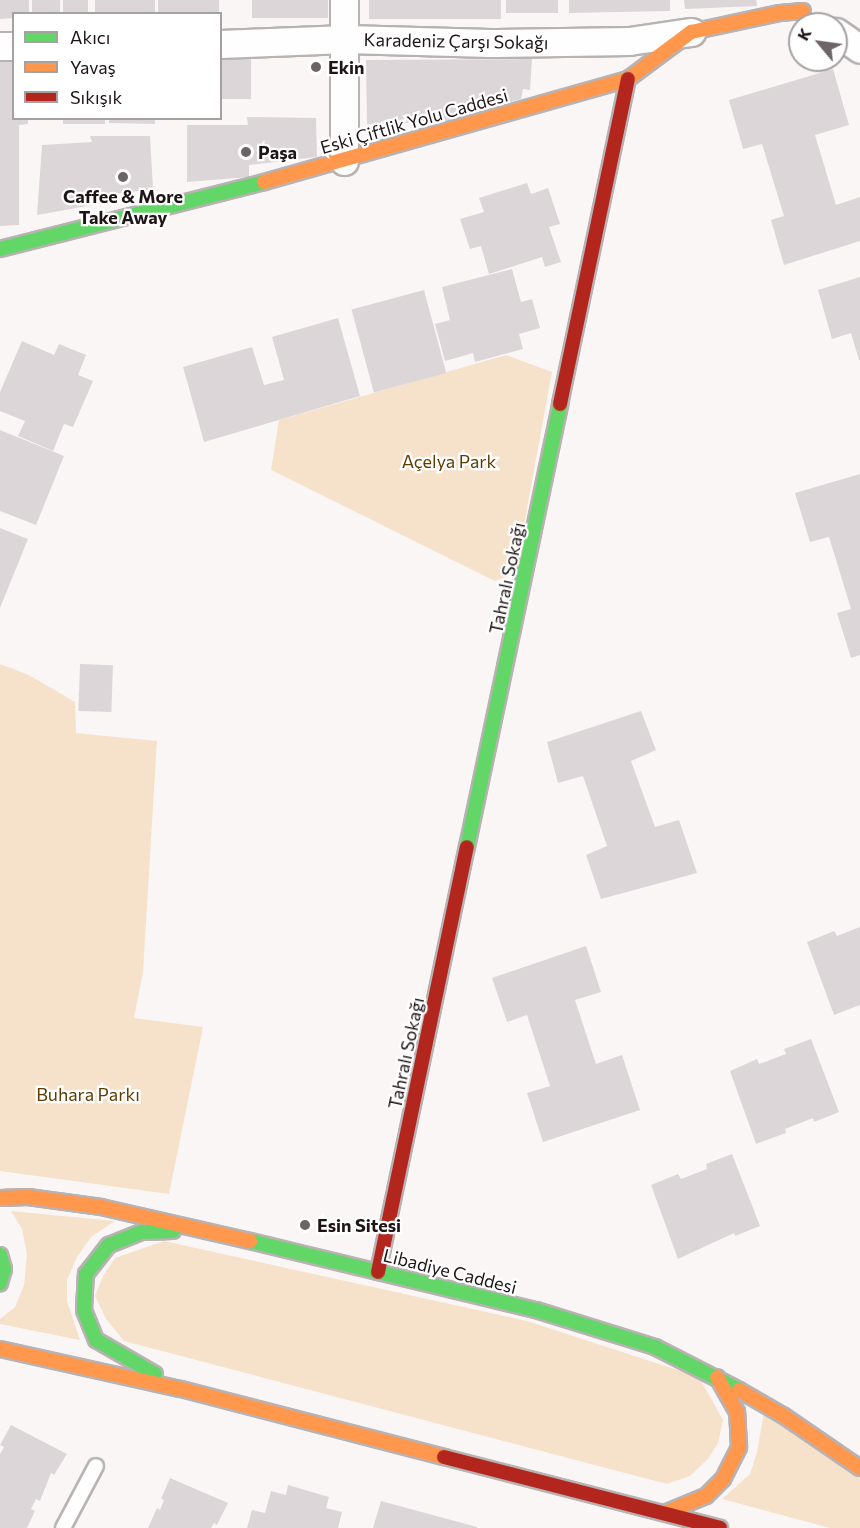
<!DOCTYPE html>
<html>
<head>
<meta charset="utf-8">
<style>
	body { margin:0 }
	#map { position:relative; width:860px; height:1528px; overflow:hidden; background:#fbf6f6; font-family:Commissioner,sans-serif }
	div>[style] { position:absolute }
	.green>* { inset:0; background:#f6e2cb }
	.building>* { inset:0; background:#dcd6d9; transform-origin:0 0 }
	.roads { filter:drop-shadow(2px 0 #b9b2b3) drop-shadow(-2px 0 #b9b2b3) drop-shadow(0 2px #b9b2b3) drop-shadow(0 -2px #b9b2b3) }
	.lane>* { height:14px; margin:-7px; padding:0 7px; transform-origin:7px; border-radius:7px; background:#fefefe }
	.street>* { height:27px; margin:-13.5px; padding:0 13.5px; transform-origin:13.5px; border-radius:13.5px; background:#fefefe }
	.fast>* { height:14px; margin:-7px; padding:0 7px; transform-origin:7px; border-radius:7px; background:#63d668 }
	.slow>* { height:14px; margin:-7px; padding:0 7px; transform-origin:7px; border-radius:7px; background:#ff974d }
	.jam>* { height:14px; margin:-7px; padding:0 7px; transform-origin:7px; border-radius:7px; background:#b3261e }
	.dots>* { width:16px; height:16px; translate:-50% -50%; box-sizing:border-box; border:3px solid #fff; border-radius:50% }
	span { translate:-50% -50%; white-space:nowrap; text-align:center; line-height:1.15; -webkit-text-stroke:4.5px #fff; paint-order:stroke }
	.street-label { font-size:18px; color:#1f1517 }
	.poi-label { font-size:18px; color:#1f1517; font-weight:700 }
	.left { translate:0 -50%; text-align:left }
	.park-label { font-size:18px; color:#5f3d00 }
	.legend { position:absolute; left:12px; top:12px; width:210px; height:108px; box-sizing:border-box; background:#fff; border:2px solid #a5a1a2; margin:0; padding:8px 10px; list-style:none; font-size:18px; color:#1f1517 }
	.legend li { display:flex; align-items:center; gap:12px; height:30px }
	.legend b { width:30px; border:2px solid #a5a1a2 }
	.north { position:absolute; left:788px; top:12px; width:60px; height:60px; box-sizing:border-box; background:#fff; border:2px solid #a5a1a2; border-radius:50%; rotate:299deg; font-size:16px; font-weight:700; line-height:24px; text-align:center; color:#1f1517 }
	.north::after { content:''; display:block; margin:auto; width:21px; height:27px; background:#6c6465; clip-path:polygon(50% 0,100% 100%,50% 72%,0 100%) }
</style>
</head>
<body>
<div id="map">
	<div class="green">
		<div style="clip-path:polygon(506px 355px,552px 372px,515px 574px,495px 581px,271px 470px,279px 420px)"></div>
		<div style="clip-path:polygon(0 664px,29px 675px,75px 702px,76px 733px,157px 741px,143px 972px,134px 1018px,203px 1027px,169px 1194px,0 1171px)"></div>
		<div style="clip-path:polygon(11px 1211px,115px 1221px,91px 1237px,77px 1257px,67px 1280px,67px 1301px,80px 1340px,0 1324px,0 1319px,15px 1307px,24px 1285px,27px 1255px,22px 1229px)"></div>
		<div style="clip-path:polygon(164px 1241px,527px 1321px,699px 1377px,723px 1420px,718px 1443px,708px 1459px,690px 1476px,667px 1484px,124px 1341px,106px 1319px,95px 1296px,103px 1276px,115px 1258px)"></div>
		<div style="clip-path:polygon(764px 1412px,860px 1479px,860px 1528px,830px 1528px,722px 1499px,750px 1474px,757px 1452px)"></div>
	</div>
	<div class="building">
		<div style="clip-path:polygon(0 0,29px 0,29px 14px,14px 14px,14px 18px,0 19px)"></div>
		<div style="left:32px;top:0;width:28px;height:14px"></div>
		<div style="left:63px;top:0;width:25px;height:14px"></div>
		<div style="left:95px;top:0;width:60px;height:14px"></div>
		<div style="left:158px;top:0;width:61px;height:14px"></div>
		<div style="left:252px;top:0;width:76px;height:18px"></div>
		<div style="left:369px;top:0;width:132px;height:19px"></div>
		<div style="left:506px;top:0;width:52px;height:13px"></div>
		<div style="clip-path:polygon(569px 0,670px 0,670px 11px,569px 13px)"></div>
		<div style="clip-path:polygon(684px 0,756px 0,757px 6px,685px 9px)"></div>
		<div style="left:220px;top:52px;width:31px;height:47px"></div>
		<div style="clip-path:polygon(0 59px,14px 59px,14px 118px,28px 118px,28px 124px,19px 125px,19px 225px,0 226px)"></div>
		<div style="clip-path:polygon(532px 59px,530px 90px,523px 89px,521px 99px,441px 122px,367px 124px,366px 60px)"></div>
		<div style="clip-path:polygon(833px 69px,849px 125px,815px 135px,836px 205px,860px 197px,860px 241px,784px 265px,771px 220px,784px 216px,762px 144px,743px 149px,729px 100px)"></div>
		<div style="clip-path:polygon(247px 117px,316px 118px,317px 157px,249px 165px,249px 177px,187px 182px,187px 125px,248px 125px)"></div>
		<div style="left:63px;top:118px;width:42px;height:6px"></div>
		<div style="clip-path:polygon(109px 118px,155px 118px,155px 124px,109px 123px)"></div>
		<div style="clip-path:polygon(90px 136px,150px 136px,153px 189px,92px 197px,93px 205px,37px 215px,42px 145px,92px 142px)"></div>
		<div style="clip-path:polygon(527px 183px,531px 194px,548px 188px,560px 224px,549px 227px,561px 262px,545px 267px,542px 257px,489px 274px,481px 246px,470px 249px,460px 219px,484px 212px,479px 198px)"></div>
		<div style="clip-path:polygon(512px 269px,521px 302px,532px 299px,540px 328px,519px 334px,523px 349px,475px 362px,473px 353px,445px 361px,435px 324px,450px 320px,442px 287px)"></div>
		<div style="clip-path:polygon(860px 277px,860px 360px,859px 360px,851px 333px,832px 339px,818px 290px)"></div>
		<div style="left:424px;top:290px;width:86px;height:75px;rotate:75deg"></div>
		<div style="clip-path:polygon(338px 318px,360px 396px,204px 442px,183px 367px,252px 347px,264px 385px,284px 380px,272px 337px)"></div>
		<div style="clip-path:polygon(22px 341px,54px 355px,59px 344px,86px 355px,78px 375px,93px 381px,73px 427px,64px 424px,53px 451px,18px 436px,25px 421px,0 411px,0 392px)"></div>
		<div style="clip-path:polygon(0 430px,64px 456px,36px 525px,0 511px)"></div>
		<div style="clip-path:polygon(860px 474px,860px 655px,851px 658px,837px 613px,851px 609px,829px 537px,810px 542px,795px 493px)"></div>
		<div style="clip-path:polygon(0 528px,28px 539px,0 608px)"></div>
		<div style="left:80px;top:664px;width:33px;height:47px;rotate:2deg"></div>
		<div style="clip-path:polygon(641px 711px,656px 750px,631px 761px,655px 827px,679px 820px,697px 873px,601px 899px,586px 855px,607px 846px,583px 776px,558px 783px,547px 742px)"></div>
		<div style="clip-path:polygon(860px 927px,860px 1005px,834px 1015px,807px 942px,834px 931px,837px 936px)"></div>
		<div style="clip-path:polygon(586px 946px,601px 992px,575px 1000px,596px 1064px,622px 1055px,640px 1110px,543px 1142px,527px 1093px,550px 1086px,527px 1015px,507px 1022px,492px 978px)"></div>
		<div style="clip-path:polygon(811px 1039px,839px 1112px,814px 1122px,813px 1118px,785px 1129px,786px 1133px,756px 1144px,730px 1071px,757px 1059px,759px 1064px,786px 1054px,784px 1049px)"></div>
		<div style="clip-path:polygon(732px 1154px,760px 1226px,735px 1236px,734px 1233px,678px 1259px,651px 1185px,678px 1174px,681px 1179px,707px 1169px,706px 1164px)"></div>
		<div style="clip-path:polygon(11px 1425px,67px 1454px,54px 1475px,51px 1473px,40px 1501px,36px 1499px,31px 1509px,35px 1511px,27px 1528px,0 1528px,0 1454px,4px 1447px,0 1445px)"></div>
		<div style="clip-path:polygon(170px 1478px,228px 1503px,217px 1525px,214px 1523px,211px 1528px,148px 1528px,157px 1508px,160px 1510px,164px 1500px,161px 1499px)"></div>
		<div style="clip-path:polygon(288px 1485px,329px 1497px,326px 1508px,342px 1512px,338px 1528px,247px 1528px,252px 1510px,265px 1513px,271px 1491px,286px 1495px)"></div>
		<div style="clip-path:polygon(381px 1501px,477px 1527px,477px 1528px,373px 1528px)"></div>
	</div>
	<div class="roads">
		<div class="lane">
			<div style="left:63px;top:1528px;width:70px;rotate:-62deg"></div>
		</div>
		<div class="street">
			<div style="left:836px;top:32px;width:29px;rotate:35deg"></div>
			<div style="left:220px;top:44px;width:126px;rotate:-2.3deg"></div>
			<div style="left:346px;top:39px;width:144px;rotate:1.6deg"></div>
			<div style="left:490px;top:43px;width:139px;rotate:-0.8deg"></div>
			<div style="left:629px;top:41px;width:63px;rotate:-8.3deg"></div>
			<div style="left:0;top:46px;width:14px"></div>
			<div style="left:344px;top:161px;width:161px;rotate:-90deg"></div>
		</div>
		<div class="fast">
			<div style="left:0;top:249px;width:272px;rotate:-14.2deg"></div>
			<div style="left:467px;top:847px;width:453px;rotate:-78.1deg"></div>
			<div style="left:250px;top:1241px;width:294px;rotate:13.6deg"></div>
			<div style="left:536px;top:1310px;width:125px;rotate:17.3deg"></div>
			<div style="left:655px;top:1347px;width:94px;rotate:27.1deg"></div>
			<div style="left:0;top:1255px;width:15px;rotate:74deg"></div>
			<div style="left:4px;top:1269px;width:15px;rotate:106deg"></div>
			<div style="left:155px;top:1374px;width:68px;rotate:-150deg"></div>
			<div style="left:96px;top:1340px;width:32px;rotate:-112deg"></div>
			<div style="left:84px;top:1310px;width:36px;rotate:-87deg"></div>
			<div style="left:86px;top:1274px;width:37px;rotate:-52deg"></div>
			<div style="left:109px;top:1245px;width:35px;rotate:-22deg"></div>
			<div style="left:142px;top:1232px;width:31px;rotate:-2deg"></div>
		</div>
		<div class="slow">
			<div style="left:264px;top:182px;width:378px;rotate:-15.8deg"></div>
			<div style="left:628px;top:79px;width:79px;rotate:-36.7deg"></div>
			<div style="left:691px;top:32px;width:91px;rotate:-12.1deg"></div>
			<div style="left:780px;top:13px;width:23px;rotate:-5deg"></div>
			<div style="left:0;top:1198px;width:28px;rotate:-2deg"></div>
			<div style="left:28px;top:1197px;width:74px;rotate:7.8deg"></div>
			<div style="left:101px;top:1207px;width:153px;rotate:12.9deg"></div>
			<div style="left:0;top:1349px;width:185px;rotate:12.5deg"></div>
			<div style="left:181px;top:1389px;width:272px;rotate:14.5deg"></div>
			<div style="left:739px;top:1390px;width:52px;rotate:30deg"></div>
			<div style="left:784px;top:1416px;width:92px;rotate:34.4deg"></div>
			<div style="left:667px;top:1512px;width:42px;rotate:-22.3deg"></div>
			<div style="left:706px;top:1496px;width:24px;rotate:-45deg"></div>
			<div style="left:723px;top:1479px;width:36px;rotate:-63deg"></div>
			<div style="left:739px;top:1447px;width:35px;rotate:-93deg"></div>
			<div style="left:737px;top:1412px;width:40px;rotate:-119.7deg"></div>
		</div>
		<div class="jam">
			<div style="left:560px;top:404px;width:332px;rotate:-78.2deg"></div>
			<div style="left:378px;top:1272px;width:434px;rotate:-78.2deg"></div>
			<div style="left:444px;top:1457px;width:285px;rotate:14.4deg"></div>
		</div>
	</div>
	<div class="dots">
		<div style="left:316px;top:67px;background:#6c6465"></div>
		<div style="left:246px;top:152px;background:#6c6465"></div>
		<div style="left:123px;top:177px;background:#6c6465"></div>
		<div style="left:305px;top:1225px;background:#6c6465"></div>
	</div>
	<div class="street-label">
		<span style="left:456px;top:41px;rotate:1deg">Karadeniz Çarşı Sokağı</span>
		<span style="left:414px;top:121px;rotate:-16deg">Eski Çiftlik Yolu Caddesi</span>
		<span style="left:507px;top:578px;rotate:-78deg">Tahralı Sokağı</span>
		<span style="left:406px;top:1053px;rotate:-78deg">Tahralı Sokağı</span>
		<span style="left:450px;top:1271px;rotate:14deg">Libadiye Caddesi</span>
	</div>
	<div class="poi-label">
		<span class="left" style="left:328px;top:67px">Ekin</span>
		<span class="left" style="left:258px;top:152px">Paşa</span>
		<span style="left:123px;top:207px">Caffee &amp; More<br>Take Away</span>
		<span class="left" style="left:317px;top:1225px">Esin Sitesi</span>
	</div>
	<div class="park-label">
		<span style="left:449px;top:461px">Açelya Park</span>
		<span style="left:88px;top:1094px">Buhara Parkı</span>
	</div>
	<ul class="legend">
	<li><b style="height:8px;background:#63d668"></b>Akıcı</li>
	<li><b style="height:8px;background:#ff974d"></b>Yavaş</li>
	<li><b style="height:8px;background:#b3261e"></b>Sıkışık</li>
	</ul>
	<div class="north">K</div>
</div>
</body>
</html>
